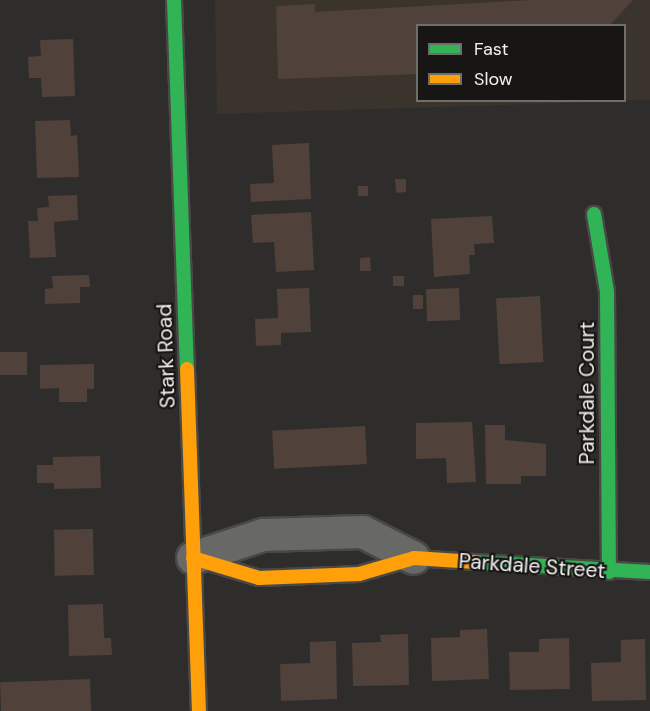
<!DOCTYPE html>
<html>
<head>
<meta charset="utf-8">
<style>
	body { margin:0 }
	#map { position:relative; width:650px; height:711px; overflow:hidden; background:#2f2d2b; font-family:"DM Sans",sans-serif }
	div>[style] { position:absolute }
	.built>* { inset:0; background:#3a342d }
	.building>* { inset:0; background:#50423a; transform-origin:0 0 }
	.roads { filter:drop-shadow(2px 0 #4a4847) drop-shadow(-2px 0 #4a4847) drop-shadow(0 2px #4a4847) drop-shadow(0 -2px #4a4847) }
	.street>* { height:32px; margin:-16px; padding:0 16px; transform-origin:16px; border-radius:16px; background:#686867 }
	.fast>* { height:14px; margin:-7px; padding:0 7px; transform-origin:7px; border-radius:7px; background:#30b455 }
	.slow>* { height:14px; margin:-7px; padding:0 7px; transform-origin:7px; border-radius:7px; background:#ff9f0a }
	span { translate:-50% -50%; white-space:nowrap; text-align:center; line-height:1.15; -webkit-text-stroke:4.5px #171615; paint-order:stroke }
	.street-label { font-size:21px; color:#f3f1ef }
	.legend { position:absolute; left:416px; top:24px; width:210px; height:78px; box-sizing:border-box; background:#171615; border:2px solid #6f6e6c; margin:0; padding:8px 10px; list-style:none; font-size:18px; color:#f3f1ef }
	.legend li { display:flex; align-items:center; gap:12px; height:30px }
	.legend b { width:30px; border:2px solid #6f6e6c }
</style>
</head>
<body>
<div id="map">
	<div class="built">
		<div style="clip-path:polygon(215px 0,650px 0,650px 100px,624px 100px,624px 26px,418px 26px,418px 100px,624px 101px,217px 114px)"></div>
	</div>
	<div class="building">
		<div style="clip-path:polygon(532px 0,633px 0,609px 26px,418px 26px,418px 74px,278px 79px,276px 6px,315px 4px,315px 12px)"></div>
		<div style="clip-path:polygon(73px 39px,75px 96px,42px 97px,41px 78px,29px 78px,28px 57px,41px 56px,40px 40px)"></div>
		<div style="clip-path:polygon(70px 120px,71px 136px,77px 135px,79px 177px,37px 178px,35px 121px)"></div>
		<div style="clip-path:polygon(309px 143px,311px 199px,251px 202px,250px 184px,274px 183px,272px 145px)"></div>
		<div style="clip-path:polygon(395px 179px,406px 179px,406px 192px,396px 193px)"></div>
		<div style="left:358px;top:186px;width:10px;height:10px"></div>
		<div style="clip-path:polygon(77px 195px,78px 220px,54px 222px,56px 257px,30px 258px,28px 221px,38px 221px,37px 208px,49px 207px,48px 196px)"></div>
		<div style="clip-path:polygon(311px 212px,314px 270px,276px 272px,274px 242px,253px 243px,251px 215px)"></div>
		<div style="clip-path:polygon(492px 216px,494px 243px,474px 244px,475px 255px,469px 255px,470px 274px,434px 277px,431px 219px)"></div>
		<div style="clip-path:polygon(370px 257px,371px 271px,360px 271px,360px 258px)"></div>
		<div style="clip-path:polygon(89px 275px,90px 287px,80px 287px,80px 303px,45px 304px,45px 289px,53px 288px,52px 276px)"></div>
		<div style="left:393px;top:276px;width:11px;height:10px"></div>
		<div style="clip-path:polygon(309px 288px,311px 332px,281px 333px,281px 345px,256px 346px,255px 319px,278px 318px,277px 289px)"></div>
		<div style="left:459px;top:288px;width:32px;height:33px;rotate:88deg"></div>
		<div style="left:413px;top:295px;width:10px;height:14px"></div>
		<div style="left:540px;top:296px;width:66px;height:44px;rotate:87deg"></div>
		<div style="left:27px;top:352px;width:23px;height:27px;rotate:90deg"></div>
		<div style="clip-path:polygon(94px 364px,94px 389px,87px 389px,87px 402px,59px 402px,59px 388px,40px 389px,40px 365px)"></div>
		<div style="clip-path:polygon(472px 422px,476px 482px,447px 483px,446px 458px,416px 459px,416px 423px)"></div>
		<div style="clip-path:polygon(485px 425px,505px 425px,505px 440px,546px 444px,546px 476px,521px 476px,521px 484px,486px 484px)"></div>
		<div style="left:365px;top:426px;width:38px;height:93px;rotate:87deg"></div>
		<div style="clip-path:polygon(100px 456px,101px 488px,54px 489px,54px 483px,37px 483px,37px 465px,53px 465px,53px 457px)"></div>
		<div style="left:93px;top:529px;width:46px;height:39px;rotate:89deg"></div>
		<div style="clip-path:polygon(103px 604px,104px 638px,111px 638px,112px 655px,69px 656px,68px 605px)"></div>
		<div style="clip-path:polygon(487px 629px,489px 679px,432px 681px,431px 638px,460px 637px,460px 630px)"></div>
		<div style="clip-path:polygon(408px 634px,409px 685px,353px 686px,352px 643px,381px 642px,380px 635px)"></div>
		<div style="clip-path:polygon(569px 638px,570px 689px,510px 690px,509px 652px,539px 652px,539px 639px)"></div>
		<div style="clip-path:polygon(645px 639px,646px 700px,592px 701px,591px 663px,621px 662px,621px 640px)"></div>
		<div style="clip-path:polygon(336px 641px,337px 699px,281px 701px,280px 664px,310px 663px,310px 642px)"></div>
		<div style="left:90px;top:679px;width:32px;height:90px;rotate:88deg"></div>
	</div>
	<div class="roads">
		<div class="street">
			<div style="left:193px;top:558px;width:74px;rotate:-18.2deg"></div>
			<div style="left:263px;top:535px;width:100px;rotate:-1.7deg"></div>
			<div style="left:363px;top:532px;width:57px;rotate:27deg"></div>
		</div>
		<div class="fast">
			<div style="left:174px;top:0;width:369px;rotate:88deg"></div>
			<div style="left:594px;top:214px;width:79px;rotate:80.5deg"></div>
			<div style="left:607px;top:292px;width:280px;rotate:89.6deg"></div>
			<div style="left:475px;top:562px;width:175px;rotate:3.3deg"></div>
		</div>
		<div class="slow">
			<div style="left:187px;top:369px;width:342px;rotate:88deg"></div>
			<div style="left:193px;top:558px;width:69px;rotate:16.9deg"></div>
			<div style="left:259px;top:578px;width:100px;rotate:-2.3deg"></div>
			<div style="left:359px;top:574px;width:57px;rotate:-16.2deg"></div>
			<div style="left:414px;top:558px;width:61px;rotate:3.8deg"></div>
		</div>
	</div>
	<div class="street-label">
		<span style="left:166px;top:356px;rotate:-92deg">Stark Road</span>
		<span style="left:587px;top:393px;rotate:-90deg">Parkdale Court</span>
		<span style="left:532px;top:566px;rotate:4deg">Parkdale Street</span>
	</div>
	<ul class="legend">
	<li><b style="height:8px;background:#30b455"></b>Fast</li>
	<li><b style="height:8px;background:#ff9f0a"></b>Slow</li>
	</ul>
</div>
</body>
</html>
